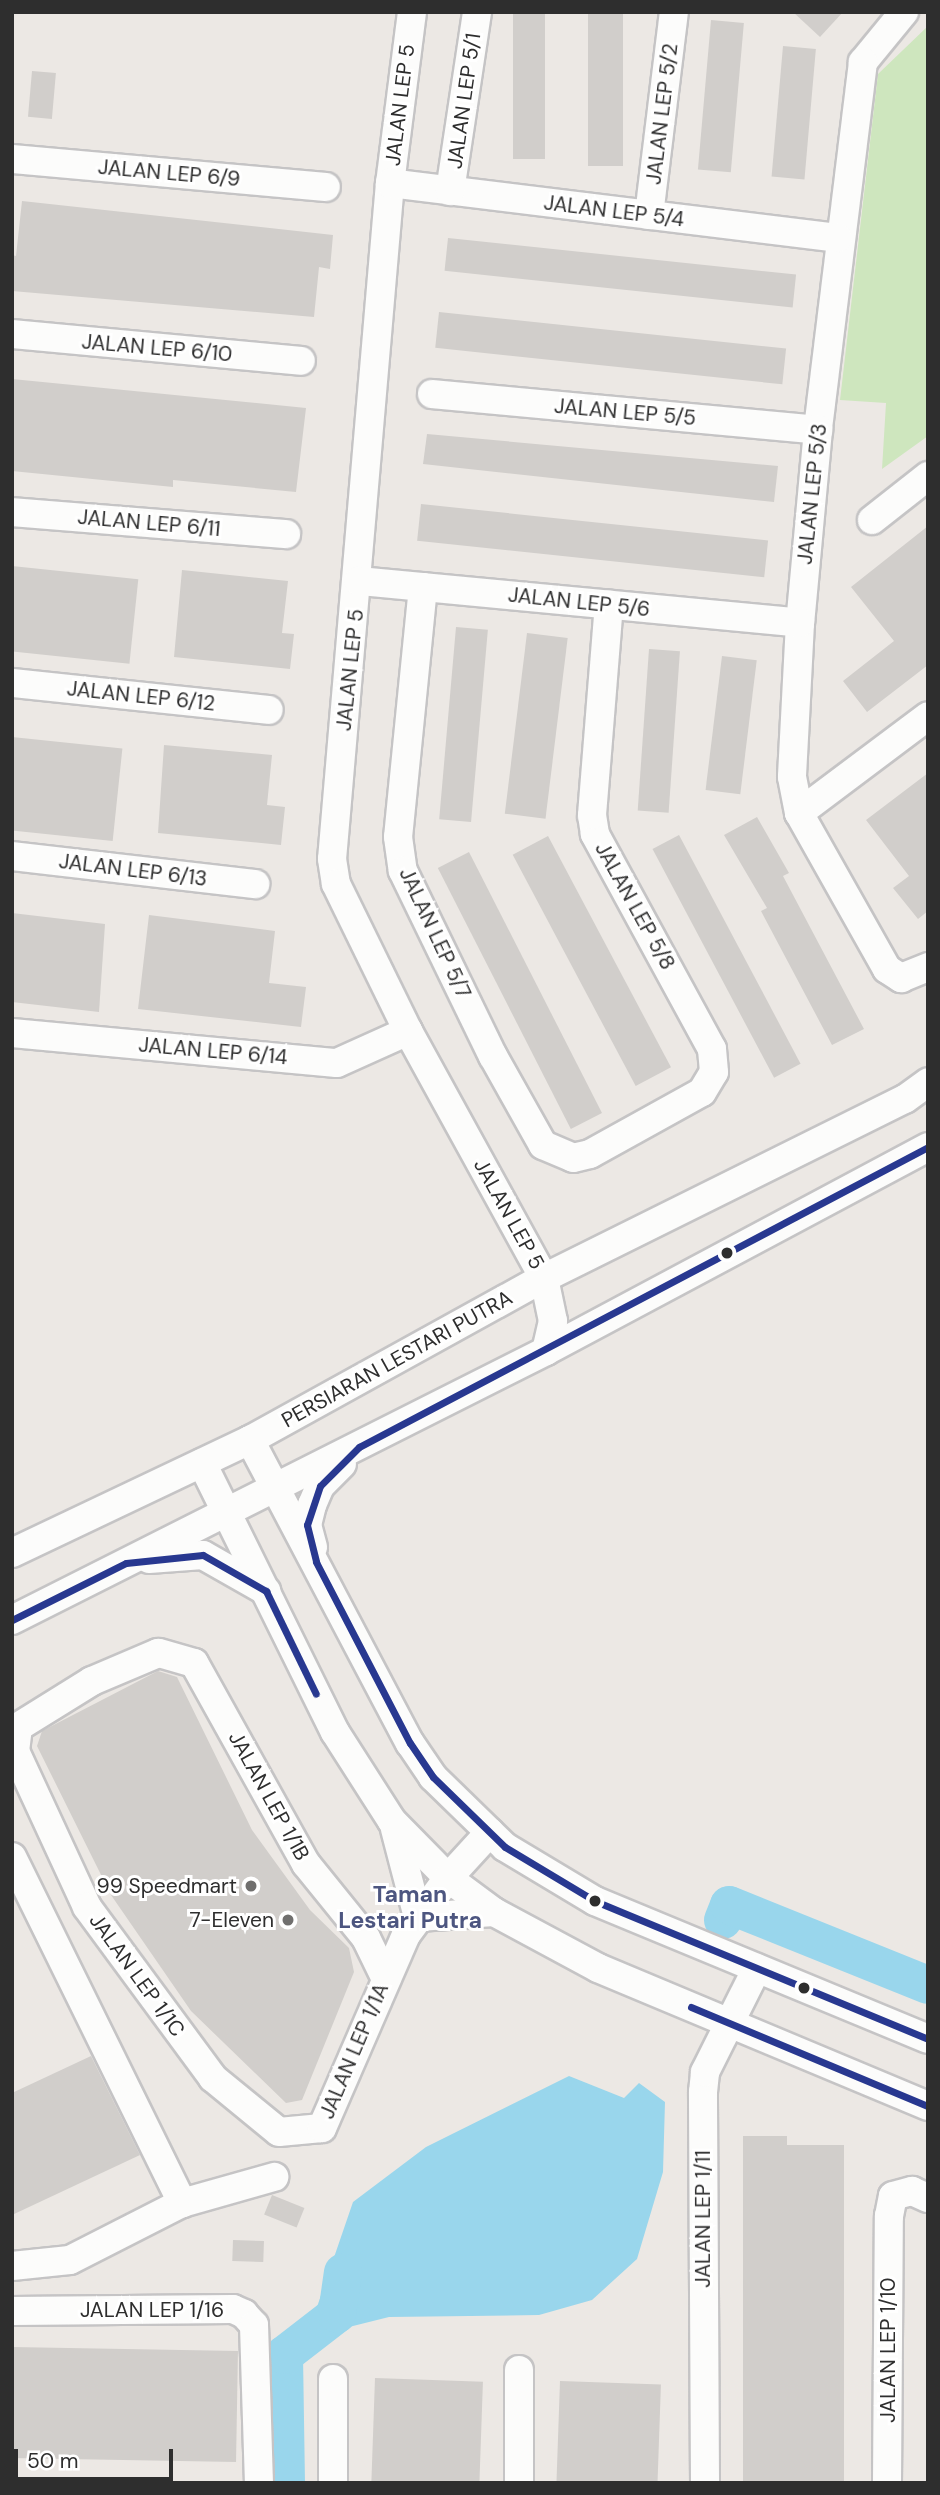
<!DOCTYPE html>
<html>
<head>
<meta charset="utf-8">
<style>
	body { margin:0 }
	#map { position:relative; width:940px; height:2495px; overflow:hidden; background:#ece8e4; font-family:"DM Sans",sans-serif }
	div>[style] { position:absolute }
	.green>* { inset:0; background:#cee6be }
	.water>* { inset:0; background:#99d6ec }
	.river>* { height:38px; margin:-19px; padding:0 19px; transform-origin:19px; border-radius:19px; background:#99d6ec }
	.building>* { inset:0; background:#d1cecb; transform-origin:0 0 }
	.roads { filter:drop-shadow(2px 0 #c5c4c5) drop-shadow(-2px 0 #c5c4c5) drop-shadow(0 2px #c5c4c5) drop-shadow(0 -2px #c5c4c5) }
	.minor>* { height:28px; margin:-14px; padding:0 14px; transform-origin:14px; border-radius:14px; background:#fcfcfb }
	.bus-1>* { height:7px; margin:-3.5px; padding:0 3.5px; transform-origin:3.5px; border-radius:3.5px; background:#283890 }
	.dots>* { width:19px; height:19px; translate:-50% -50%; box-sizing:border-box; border:4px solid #fff; border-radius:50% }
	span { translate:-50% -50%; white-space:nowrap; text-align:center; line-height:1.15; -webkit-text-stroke:6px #fff; paint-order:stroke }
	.street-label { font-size:21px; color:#2e2e2e }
	.poi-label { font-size:21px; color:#2e2e2e }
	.right { translate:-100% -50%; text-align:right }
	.neighbourhood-label { font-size:23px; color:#4d5680; font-weight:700 }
	.frame { position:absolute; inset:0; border:14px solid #2e2e2e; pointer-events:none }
	.scale { position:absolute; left:14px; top:2449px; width:159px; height:32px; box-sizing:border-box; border:4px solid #2e2e2e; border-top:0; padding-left:9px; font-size:21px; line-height:24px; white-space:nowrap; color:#2e2e2e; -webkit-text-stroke:5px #fff; paint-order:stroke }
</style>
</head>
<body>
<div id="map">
	<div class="green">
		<div style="clip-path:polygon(928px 26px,928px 436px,882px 469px,886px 403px,840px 400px,878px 74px)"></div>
	</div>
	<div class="water">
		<div style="clip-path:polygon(569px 2076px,624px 2098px,639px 2083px,665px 2102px,663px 2172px,637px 2259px,592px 2300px,539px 2315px,389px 2317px,337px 2330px,317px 2307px,353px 2202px,426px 2147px)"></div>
	</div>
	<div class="river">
		<div style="left:723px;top:1920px;width:16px;rotate:-68deg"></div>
		<div style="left:729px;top:1905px;width:214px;rotate:21.9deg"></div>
		<div style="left:286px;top:2483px;width:128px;rotate:-90.9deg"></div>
		<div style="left:284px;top:2355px;width:67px;rotate:-37.7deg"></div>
		<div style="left:337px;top:2314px;width:42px;rotate:-81.9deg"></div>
	</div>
	<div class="building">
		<div style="left:513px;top:12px;width:32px;height:147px"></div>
		<div style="left:588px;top:12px;width:35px;height:154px"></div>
		<div style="clip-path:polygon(793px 12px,843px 12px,820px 37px)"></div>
		<div style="left:711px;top:20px;width:33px;height:150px;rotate:5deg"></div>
		<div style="left:783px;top:46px;width:33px;height:131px;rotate:5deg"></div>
		<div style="left:32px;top:71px;width:24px;height:46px;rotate:5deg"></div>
		<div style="clip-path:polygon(22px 201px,333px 235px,330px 269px,319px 267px,314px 317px,12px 291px,12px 255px,16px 256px)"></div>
		<div style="left:448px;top:238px;width:350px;height:33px;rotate:6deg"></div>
		<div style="left:439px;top:312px;width:349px;height:36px;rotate:6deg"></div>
		<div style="clip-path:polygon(12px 379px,306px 408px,296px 492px,173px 480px,173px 487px,12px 471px)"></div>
		<div style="clip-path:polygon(427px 434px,778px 466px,774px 502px,423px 464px)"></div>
		<div style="left:421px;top:504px;width:349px;height:37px;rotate:6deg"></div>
		<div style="clip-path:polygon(928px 526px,928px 665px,867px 712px,843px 681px,894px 641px,851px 587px)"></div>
		<div style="left:12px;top:566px;width:127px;height:85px;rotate:6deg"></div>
		<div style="clip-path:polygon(182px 570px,288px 581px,282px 633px,294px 634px,290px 669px,174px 657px)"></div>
		<div style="left:456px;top:627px;width:32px;height:193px;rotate:5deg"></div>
		<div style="left:527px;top:633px;width:41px;height:182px;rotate:7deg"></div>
		<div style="left:649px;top:649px;width:31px;height:162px;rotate:4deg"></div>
		<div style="left:722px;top:656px;width:35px;height:135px;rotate:7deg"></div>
		<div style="left:12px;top:737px;width:111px;height:93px;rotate:6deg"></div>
		<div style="clip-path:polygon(164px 745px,272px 755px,267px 805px,285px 807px,281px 845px,158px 833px)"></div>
		<div style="clip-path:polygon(928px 773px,928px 911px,918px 919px,893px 888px,909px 876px,866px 820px)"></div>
		<div style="clip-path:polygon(757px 817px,789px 873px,783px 876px,864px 1029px,832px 1045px,761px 911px,767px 908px,724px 835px)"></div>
		<div style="left:679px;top:835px;width:259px;height:30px;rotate:62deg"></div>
		<div style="left:548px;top:836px;width:262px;height:40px;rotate:62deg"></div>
		<div style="left:469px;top:852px;width:293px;height:35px;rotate:63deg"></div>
		<div style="clip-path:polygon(12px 913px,105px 924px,99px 1012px,12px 1002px)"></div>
		<div style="clip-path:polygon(149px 915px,275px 931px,269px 983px,306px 987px,301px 1027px,138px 1009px)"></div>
		<div style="clip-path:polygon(158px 1671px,177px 1677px,252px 1830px,310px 1910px,349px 1948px,354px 1972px,302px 2100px,286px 2103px,191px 2011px,111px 1895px,37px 1746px,42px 1731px)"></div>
		<div style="clip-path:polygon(91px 2056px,140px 2155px,12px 2215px,12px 2093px)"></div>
		<div style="clip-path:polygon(743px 2136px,787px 2136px,787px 2145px,844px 2145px,844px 2483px,743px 2483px)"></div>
		<div style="left:272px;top:2195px;width:35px;height:21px;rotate:22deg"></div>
		<div style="left:233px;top:2240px;width:31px;height:21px;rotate:2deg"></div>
		<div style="left:12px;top:2347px;width:226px;height:111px;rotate:1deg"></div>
		<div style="left:375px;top:2378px;width:108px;height:105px;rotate:2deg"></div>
		<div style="left:560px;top:2381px;width:101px;height:102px;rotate:2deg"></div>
	</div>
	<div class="roads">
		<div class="minor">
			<div style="left:412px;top:12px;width:172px;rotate:97.3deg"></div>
			<div style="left:390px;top:183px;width:678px;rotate:94.9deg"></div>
			<div style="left:332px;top:859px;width:25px;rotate:81deg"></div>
			<div style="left:336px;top:884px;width:164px;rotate:63.9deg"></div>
			<div style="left:408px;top:1031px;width:282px;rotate:61.2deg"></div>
			<div style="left:544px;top:1278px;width:44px;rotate:78.2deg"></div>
			<div style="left:553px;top:1321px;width:31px;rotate:103deg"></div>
			<div style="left:904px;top:12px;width:65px;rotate:129.4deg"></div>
			<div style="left:863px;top:62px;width:371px;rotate:97deg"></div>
			<div style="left:818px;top:430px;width:194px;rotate:95.3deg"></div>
			<div style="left:800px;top:623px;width:154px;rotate:93deg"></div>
			<div style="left:792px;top:777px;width:37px;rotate:79deg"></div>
			<div style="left:799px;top:813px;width:179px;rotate:60.6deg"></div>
			<div style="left:887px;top:969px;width:17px;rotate:33deg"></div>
			<div style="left:901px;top:978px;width:29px;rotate:-22deg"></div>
			<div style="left:12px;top:159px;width:315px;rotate:5.1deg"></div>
			<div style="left:390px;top:183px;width:451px;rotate:7deg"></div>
			<div style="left:450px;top:191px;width:181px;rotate:-81.4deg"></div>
			<div style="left:649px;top:215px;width:205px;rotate:-83deg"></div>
			<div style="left:12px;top:334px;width:290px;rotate:5.3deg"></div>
			<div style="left:432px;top:394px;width:388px;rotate:5.3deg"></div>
			<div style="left:12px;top:512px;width:275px;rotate:4.6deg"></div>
			<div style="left:872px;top:520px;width:71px;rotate:-38.2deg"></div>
			<div style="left:359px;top:581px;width:443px;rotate:5.4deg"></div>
			<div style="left:423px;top:587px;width:251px;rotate:95.7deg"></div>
			<div style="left:398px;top:837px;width:34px;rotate:82deg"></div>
			<div style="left:403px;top:871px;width:206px;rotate:64.1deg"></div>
			<div style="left:493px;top:1056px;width:102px;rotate:60.7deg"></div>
			<div style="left:543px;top:1145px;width:33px;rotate:23deg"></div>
			<div style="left:573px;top:1158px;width:17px;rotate:-13deg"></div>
			<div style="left:590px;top:1154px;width:128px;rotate:-29deg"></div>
			<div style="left:702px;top:1092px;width:23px;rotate:-59deg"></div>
			<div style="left:714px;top:1072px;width:23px;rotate:-95deg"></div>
			<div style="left:712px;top:1049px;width:245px;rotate:-118.6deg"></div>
			<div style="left:595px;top:834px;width:19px;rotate:-99deg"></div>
			<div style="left:592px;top:815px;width:211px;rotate:-85.4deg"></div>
			<div style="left:12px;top:683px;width:258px;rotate:6deg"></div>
			<div style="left:799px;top:813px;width:161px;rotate:-36.9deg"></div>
			<div style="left:12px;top:856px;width:245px;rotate:6.6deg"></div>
			<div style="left:12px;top:1033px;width:326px;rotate:5.3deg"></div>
			<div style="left:337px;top:1063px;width:78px;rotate:-24.3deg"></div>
			<div style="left:250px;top:1440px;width:343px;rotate:62.2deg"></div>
			<div style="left:410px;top:1743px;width:41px;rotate:55.9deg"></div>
			<div style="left:433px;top:1777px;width:100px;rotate:44.2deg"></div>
			<div style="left:505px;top:1847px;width:105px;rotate:31deg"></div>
			<div style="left:595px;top:1901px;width:360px;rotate:22.5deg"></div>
			<div style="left:202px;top:1463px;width:300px;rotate:63.7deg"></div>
			<div style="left:335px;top:1732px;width:106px;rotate:57.4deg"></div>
			<div style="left:392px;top:1821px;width:80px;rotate:45.5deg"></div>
			<div style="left:448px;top:1878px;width:57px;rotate:36.5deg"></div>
			<div style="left:494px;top:1912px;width:118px;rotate:28.3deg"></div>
			<div style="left:598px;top:1968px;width:358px;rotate:22.7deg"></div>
			<div style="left:313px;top:1547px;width:23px;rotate:-105deg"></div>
			<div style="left:307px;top:1525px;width:21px;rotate:-76deg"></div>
			<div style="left:312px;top:1505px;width:21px;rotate:-67deg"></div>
			<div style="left:320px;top:1486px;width:31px;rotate:-45deg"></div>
			<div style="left:12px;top:1553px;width:263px;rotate:-25.4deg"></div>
			<div style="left:250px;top:1440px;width:336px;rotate:-28.9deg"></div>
			<div style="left:544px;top:1278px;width:403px;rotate:-26.4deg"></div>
			<div style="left:905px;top:1099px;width:29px;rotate:-36deg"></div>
			<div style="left:149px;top:1559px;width:54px;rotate:-4.2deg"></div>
			<div style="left:203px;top:1555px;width:73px;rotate:29.7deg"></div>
			<div style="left:12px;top:1620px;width:598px;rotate:-26.74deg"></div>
			<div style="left:546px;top:1351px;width:433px;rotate:-28.1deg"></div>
			<div style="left:395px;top:1829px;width:91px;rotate:75.4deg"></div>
			<div style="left:12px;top:1857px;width:386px;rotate:63.8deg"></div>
			<div style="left:418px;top:1917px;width:76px;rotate:-3.8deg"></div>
			<div style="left:385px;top:1977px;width:43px;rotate:-116deg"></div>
			<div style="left:366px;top:1938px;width:95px;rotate:-129deg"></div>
			<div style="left:306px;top:1864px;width:230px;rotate:-119.1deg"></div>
			<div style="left:194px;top:1663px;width:37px;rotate:-164deg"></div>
			<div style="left:158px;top:1653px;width:72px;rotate:157deg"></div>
			<div style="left:92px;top:1681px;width:87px;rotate:148.1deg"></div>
			<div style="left:18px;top:1727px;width:24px;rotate:97deg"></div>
			<div style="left:15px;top:1751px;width:172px;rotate:65.2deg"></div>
			<div style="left:87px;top:1907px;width:212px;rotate:53.6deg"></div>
			<div style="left:213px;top:2078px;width:85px;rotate:39.3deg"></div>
			<div style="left:279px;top:2132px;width:43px;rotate:-5.3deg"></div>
			<div style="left:322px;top:2128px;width:210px;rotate:-66.5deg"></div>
			<div style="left:406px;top:1935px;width:71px;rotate:-53.6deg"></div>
			<div style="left:448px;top:1878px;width:62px;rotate:-47.6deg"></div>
			<div style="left:12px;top:2266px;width:58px;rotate:-5.9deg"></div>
			<div style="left:70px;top:2260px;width:126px;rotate:-27deg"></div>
			<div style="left:182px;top:2203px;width:96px;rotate:-15.8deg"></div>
			<div style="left:12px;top:2311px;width:221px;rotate:-0.5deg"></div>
			<div style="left:233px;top:2309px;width:12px;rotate:24deg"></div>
			<div style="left:244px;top:2314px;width:15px;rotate:48deg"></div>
			<div style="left:254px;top:2325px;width:158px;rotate:88.2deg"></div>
			<div style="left:333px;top:2379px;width:104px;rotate:90deg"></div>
			<div style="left:519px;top:2483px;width:113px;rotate:-90deg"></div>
			<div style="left:705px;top:2483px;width:391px;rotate:-90.3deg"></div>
			<div style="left:703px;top:2092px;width:20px;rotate:-84deg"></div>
			<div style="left:705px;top:2072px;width:116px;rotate:-63.4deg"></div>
			<div style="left:887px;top:2483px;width:267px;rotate:-89.6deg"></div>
			<div style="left:889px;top:2216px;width:20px;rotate:-79deg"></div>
			<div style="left:893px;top:2196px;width:20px;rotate:-15deg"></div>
			<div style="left:912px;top:2191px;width:17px;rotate:24deg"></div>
		</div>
	</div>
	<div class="bus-1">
		<div style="left:928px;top:1147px;width:643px;rotate:152.2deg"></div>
		<div style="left:359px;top:1447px;width:55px;rotate:135deg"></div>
		<div style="left:320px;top:1486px;width:41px;rotate:108.4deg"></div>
		<div style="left:307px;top:1525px;width:38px;rotate:76deg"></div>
		<div style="left:316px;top:1562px;width:204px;rotate:62.6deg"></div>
		<div style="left:410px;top:1743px;width:41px;rotate:55.9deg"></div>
		<div style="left:433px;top:1777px;width:100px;rotate:44.2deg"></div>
		<div style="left:505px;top:1847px;width:105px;rotate:31deg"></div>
		<div style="left:595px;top:1901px;width:360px;rotate:22.5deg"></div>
		<div style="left:12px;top:1620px;width:127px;rotate:-26.6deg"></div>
		<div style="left:126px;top:1563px;width:77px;rotate:-5.9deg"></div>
		<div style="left:203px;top:1555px;width:73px;rotate:29.7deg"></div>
		<div style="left:266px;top:1591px;width:114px;rotate:64.1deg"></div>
		<div style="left:691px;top:2007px;width:257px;rotate:22.7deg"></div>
	</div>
	<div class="dots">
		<div style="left:727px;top:1253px;background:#2e2e2e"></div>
		<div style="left:251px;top:1886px;background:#706f6e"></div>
		<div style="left:595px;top:1901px;background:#2e2e2e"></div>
		<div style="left:288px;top:1920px;background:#706f6e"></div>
		<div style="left:804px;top:1988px;background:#2e2e2e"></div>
	</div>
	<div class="street-label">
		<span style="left:464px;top:101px;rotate:-82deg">JALAN LEP 5/1</span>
		<span style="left:400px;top:105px;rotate:-83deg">JALAN LEP 5</span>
		<span style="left:662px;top:114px;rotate:-83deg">JALAN LEP 5/2</span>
		<span style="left:169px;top:173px;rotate:5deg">JALAN LEP 6/9</span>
		<span style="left:614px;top:211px;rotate:7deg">JALAN LEP 5/4</span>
		<span style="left:157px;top:348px;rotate:5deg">JALAN LEP 6/10</span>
		<span style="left:625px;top:412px;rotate:5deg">JALAN LEP 5/5</span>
		<span style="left:812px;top:494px;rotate:-84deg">JALAN LEP 5/3</span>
		<span style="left:149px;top:523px;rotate:5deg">JALAN LEP 6/11</span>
		<span style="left:579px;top:602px;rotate:6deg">JALAN LEP 5/6</span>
		<span style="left:350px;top:670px;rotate:-84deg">JALAN LEP 5</span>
		<span style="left:141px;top:696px;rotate:6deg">JALAN LEP 6/12</span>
		<span style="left:133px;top:870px;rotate:7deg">JALAN LEP 6/13</span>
		<span style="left:635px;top:906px;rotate:61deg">JALAN LEP 5/8</span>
		<span style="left:435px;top:933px;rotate:65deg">JALAN LEP 5/7</span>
		<span style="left:213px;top:1051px;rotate:5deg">JALAN LEP 6/14</span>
		<span style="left:509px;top:1214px;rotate:61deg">JALAN LEP 5</span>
		<span style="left:397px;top:1359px;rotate:-29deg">PERSIARAN LESTARI PUTRA</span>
		<span style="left:269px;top:1796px;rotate:61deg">JALAN LEP 1/1B</span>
		<span style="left:137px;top:1975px;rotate:54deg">JALAN LEP 1/1C</span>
		<span style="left:354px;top:2051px;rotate:-67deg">JALAN LEP 1/1A</span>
		<span style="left:703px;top:2219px;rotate:-90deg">JALAN LEP 1/11</span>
		<span style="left:152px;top:2310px">JALAN LEP 1/16</span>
		<span style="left:888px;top:2350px;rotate:-90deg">JALAN LEP 1/10</span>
	</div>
	<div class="poi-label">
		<span class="right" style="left:237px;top:1886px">99 Speedmart</span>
		<span class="right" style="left:274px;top:1920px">7-Eleven</span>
	</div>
	<div class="neighbourhood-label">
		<span style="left:410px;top:1907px">Taman<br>Lestari Putra</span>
	</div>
	<div class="frame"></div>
	<div class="scale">50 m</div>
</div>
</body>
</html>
